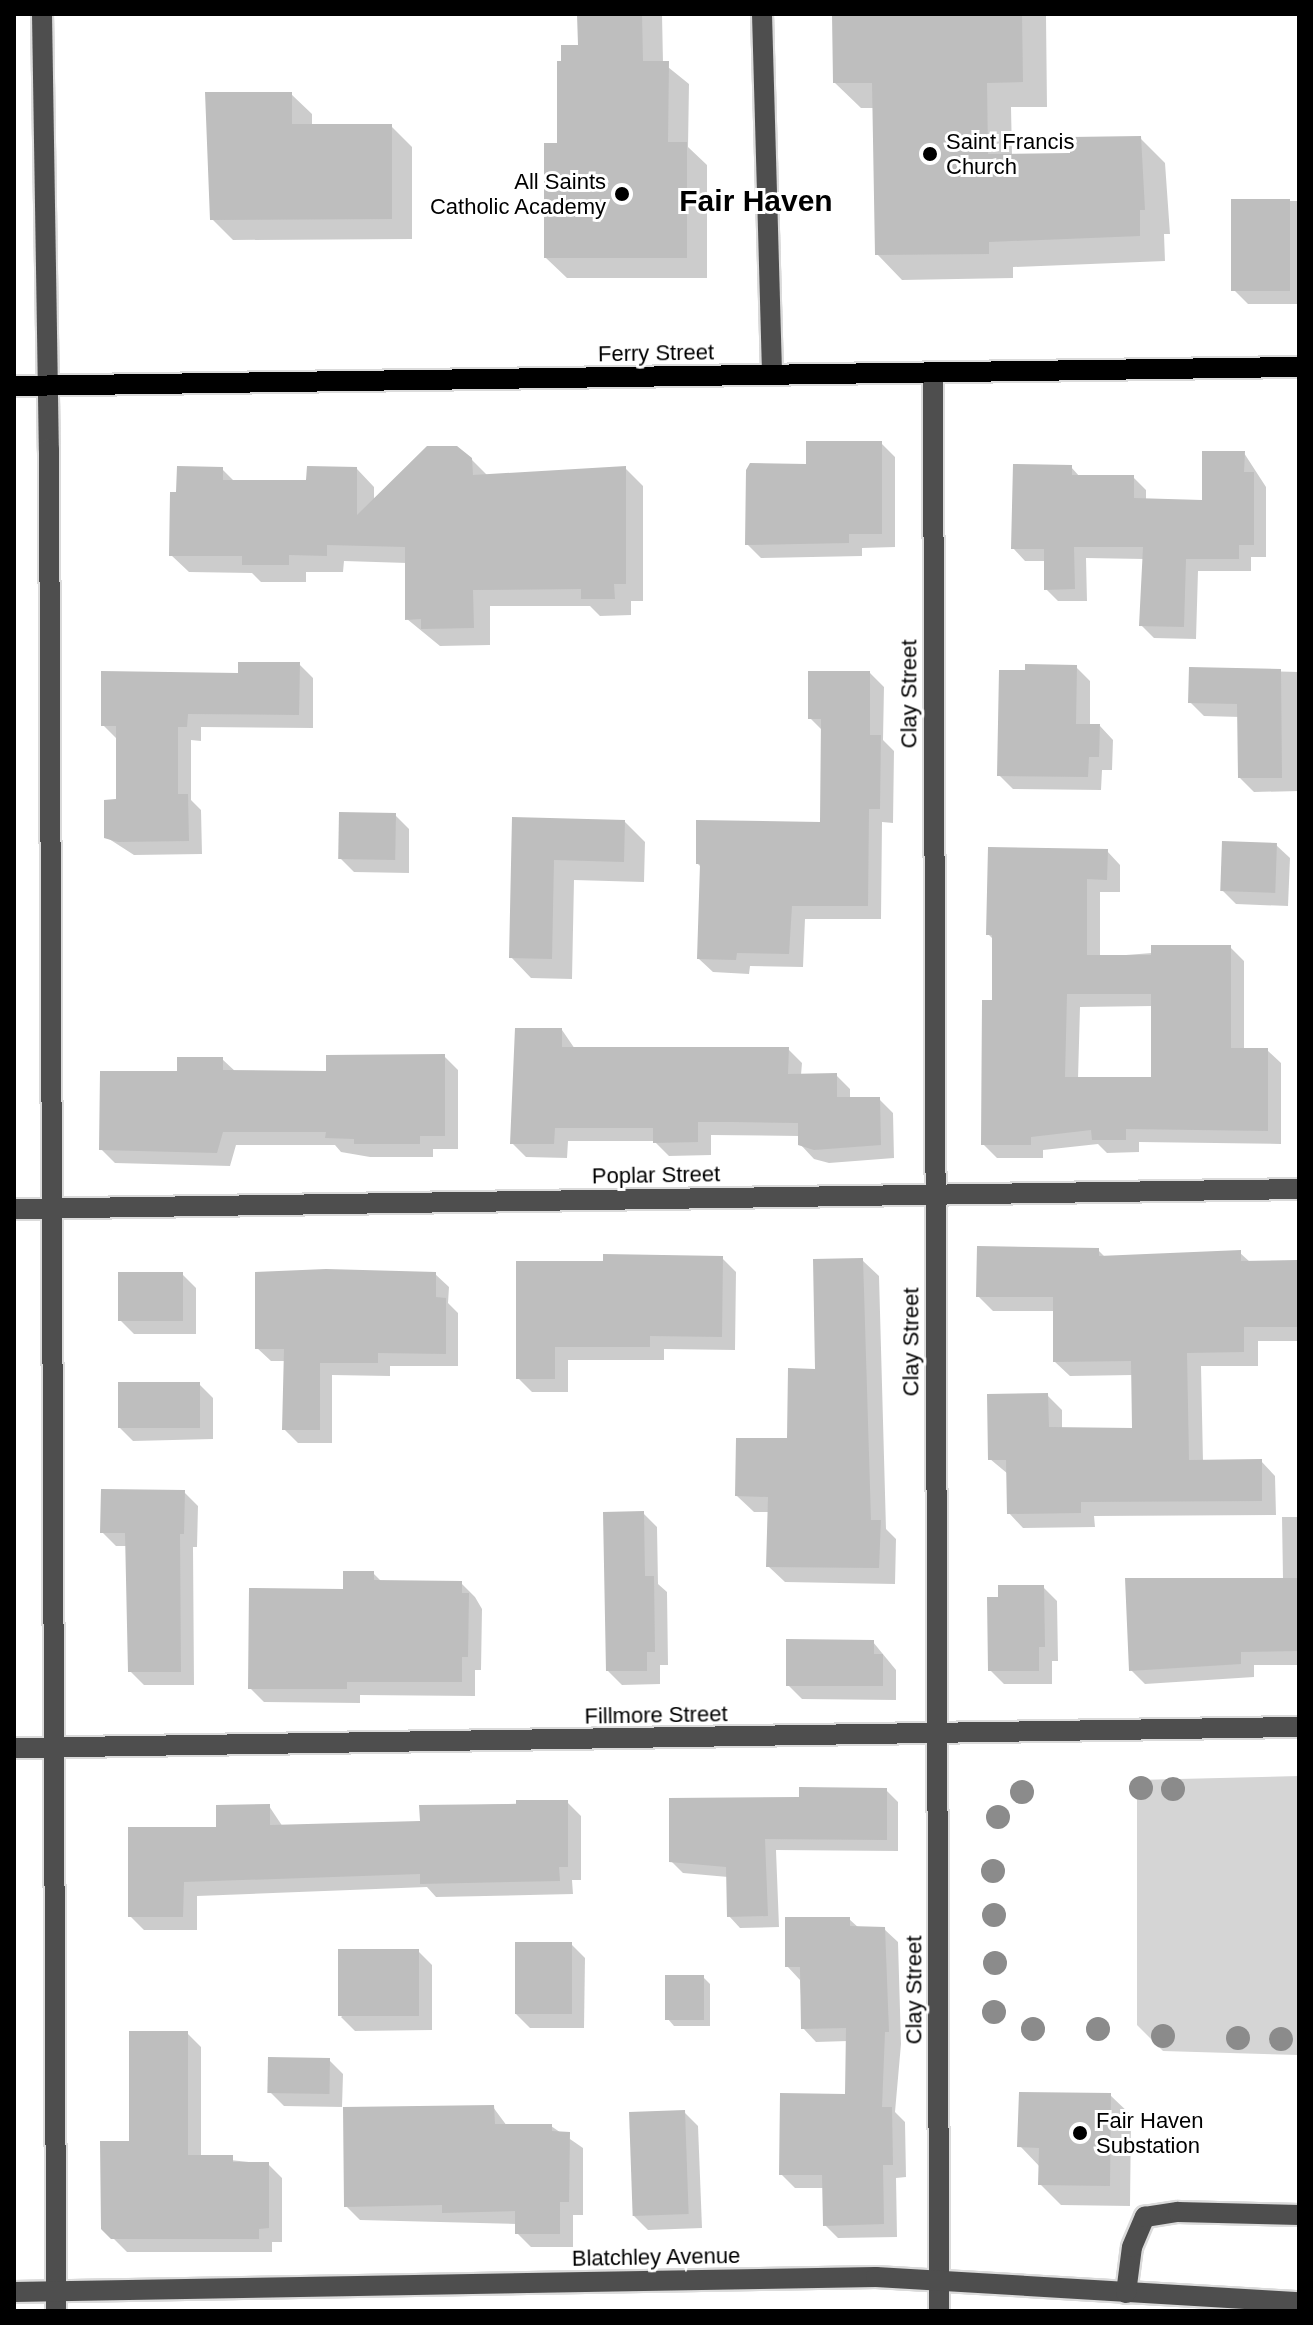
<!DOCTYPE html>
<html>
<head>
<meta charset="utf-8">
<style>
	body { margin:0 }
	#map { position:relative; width:1313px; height:2325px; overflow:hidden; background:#fff; font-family:Helvetica,sans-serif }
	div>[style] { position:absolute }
	.green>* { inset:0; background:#d5d5d5 }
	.shadow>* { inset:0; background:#0003 }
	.building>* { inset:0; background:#bebebe; transform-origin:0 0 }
	.roads { filter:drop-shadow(2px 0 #dbdbdb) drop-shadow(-2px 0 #dbdbdb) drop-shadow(0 2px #dbdbdb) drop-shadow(0 -2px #dbdbdb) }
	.minor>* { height:20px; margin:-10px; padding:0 10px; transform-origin:10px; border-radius:10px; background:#4e4e4e }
	.major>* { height:20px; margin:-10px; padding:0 10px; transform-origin:10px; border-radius:10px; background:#000 }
	.trees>* { width:24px; height:24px; margin:-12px; border-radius:50%; background:#8b8b8b }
	.dots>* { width:22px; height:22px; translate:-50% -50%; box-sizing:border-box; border:4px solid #fff; border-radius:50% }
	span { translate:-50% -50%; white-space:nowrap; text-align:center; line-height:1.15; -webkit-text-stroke:6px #fff; paint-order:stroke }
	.poi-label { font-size:22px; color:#000 }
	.left { translate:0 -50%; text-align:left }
	.right { translate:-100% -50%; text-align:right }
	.street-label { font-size:22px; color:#000 }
	.district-label { font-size:30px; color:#000; font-weight:700 }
	.frame { position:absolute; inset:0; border:16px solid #000; pointer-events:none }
</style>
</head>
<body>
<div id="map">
	<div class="green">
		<div style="clip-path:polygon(1299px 1776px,1299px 2055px,1163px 2051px,1137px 2025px,1137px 1780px)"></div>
	</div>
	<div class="shadow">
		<div style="clip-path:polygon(579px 14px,662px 14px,663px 63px,689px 84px,688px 147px,707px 165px,707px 278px,567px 278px,546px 258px,559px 145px,580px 47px)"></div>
		<div style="clip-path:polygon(834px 14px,1060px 14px,1046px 16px,1047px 107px,1011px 107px,1012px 156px,1072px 155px,1140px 138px,1165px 163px,1170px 234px,1164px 234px,1165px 261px,1013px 267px,1013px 278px,902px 280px,877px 254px,874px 108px,861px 108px,835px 83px)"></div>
		<div style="clip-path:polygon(291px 94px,312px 114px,312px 126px,391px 126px,412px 147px,412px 239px,233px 240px,212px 219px)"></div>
		<div style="clip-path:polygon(1233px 201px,1299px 201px,1299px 304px,1248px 304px,1234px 290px)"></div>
		<div style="clip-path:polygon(881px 443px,895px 457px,895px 547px,862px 548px,862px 556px,761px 558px,747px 544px,808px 466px)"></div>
		<div style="clip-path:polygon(1244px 453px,1266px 487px,1266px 557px,1251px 557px,1251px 571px,1198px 571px,1196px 639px,1154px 638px,1141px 625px,1144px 559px,1086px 558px,1087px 601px,1058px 601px,1046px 589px,1046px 561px,1025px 561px,1013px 548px,1071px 467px,1080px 477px,1133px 477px,1146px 490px,1146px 501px,1204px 502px)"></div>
		<div style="clip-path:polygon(471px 459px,488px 476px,625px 468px,643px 486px,643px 601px,631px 601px,631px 615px,600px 616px,590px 606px,490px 606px,490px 645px,440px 646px,407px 619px,407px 563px,344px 561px,343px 572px,306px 572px,306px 582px,261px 582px,252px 573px,189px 572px,171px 555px,178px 494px,222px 469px,235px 482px,308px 482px,357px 469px,374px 487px,374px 501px)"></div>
		<div style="clip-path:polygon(299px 664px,313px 678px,313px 728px,201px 727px,201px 741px,191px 740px,191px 800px,201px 810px,202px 854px,134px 855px,106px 837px,118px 801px,117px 739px,103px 725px,240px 675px)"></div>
		<div style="clip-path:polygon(1076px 667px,1090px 681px,1090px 726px,1100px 726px,1113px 740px,1112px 770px,1102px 770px,1101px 790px,1013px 789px,999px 775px)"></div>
		<div style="clip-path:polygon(1191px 669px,1299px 672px,1299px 791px,1254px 792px,1240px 778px,1240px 717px,1204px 716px,1190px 702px)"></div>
		<div style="clip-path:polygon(870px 673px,884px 687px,883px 740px,894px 751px,893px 823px,882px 822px,881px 919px,805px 919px,803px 967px,750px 966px,749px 974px,713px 972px,699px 959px,702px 868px,698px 864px,822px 824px,823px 731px,810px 718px)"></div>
		<div style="clip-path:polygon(395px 815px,409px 829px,409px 873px,354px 872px,340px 858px)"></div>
		<div style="clip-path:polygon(514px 819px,625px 822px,645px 842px,644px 882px,574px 880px,572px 979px,531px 978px,511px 957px)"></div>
		<div style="clip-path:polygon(1276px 845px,1290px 858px,1288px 906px,1236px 904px,1222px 890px)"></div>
		<div style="clip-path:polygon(evenodd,1107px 851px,1120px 865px,1120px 892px,1100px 892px,1100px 957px,1230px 947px,1244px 961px,1244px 1050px,1267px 1050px,1281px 1063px,1281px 1144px,1139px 1142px,1139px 1152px,1107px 1153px,1098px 1144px,1043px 1150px,1043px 1158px,997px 1158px,983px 1144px,994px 1002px,994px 940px,988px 934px,1107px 851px,1153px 1006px,1153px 1079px,1078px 1079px,1080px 1007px,1153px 1006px)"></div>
		<div style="clip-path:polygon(562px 1030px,575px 1049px,788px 1049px,802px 1063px,801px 1075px,836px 1075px,850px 1089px,850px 1099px,879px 1099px,893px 1113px,894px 1158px,829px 1163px,814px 1159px,800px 1144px,800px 1136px,711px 1135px,711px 1155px,669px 1156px,654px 1141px,568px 1141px,567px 1158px,526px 1157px,512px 1143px)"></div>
		<div style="clip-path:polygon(444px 1056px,458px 1070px,458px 1149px,433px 1149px,433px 1157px,370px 1157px,341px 1152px,335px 1145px,236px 1145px,230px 1166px,115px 1163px,101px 1149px,179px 1073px,222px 1059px,236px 1072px,328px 1073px)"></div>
		<div style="clip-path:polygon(1098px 1250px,1105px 1257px,1240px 1253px,1250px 1262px,1299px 1261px,1299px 1341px,1258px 1341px,1258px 1366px,1201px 1366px,1203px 1462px,1261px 1461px,1275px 1476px,1276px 1515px,1094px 1516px,1095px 1527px,1023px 1528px,1009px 1513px,1008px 1474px,990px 1459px,1047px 1395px,1062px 1410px,1062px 1429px,1134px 1430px,1133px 1375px,1070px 1376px,1055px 1362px,1055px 1311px,993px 1311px,978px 1296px)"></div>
		<div style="clip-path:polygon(722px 1258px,736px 1272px,735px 1350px,664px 1349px,664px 1360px,568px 1360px,568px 1392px,532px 1392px,518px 1378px,518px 1263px)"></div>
		<div style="clip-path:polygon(862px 1260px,879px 1276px,886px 1529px,896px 1539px,895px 1584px,785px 1582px,768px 1566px,769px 1512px,754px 1512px,737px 1496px,789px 1440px)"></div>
		<div style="clip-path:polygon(182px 1274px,196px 1288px,196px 1334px,134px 1334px,120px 1320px)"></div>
		<div style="clip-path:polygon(435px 1274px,449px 1287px,448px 1303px,458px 1313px,458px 1366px,390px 1366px,390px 1376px,332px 1375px,332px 1443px,298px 1443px,284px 1429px,286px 1361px,271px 1361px,257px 1348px)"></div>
		<div style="clip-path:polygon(199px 1384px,213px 1398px,213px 1439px,133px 1441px,119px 1427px)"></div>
		<div style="clip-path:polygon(184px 1492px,198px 1506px,197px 1547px,193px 1547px,194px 1685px,144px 1685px,130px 1671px,128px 1546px,116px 1546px,102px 1532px)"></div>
		<div style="clip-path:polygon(643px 1513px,657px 1527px,658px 1584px,667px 1592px,668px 1665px,660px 1665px,660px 1684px,622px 1685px,608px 1671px)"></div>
		<div style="clip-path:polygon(1282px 1517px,1299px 1517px,1299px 1665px,1254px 1665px,1254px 1677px,1145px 1684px,1131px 1670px,1283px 1580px)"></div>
		<div style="clip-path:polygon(373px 1573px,382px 1582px,461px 1583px,475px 1597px,482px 1609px,481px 1670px,475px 1670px,475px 1696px,360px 1695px,360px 1703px,264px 1702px,250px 1688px,345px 1591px)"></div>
		<div style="clip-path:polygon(1043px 1587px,1057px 1601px,1058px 1661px,1052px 1661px,1052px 1684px,1004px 1684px,990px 1670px,1000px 1599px)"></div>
		<div style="clip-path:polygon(873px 1642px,896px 1670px,896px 1700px,802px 1699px,788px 1685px)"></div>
		<div style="clip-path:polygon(886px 1790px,898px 1802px,898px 1851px,776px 1850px,779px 1927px,740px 1928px,729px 1916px,728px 1877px,683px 1873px,671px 1861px,801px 1799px)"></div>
		<div style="clip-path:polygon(567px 1802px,581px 1816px,581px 1880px,572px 1880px,573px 1894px,436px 1897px,427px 1887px,197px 1896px,197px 1930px,144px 1930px,130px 1916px,218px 1829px,269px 1806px,283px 1827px,422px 1823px,421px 1807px)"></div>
		<div style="clip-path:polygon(849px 1919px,859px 1928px,884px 1929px,898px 1942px,901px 2044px,895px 2112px,905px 2122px,906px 2177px,896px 2178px,897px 2237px,838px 2238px,825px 2225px,824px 2188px,795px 2188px,781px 2174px,847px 2096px,848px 2041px,816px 2042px,803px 2028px,800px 1980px,787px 1966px)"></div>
		<div style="clip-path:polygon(571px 1944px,585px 1958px,584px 2028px,530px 2028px,516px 2014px)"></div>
		<div style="clip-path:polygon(418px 1951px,432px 1965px,432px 2030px,355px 2031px,341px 2017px)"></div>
		<div style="clip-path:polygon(703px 1977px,710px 1984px,710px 2026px,674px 2026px,668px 2019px)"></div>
		<div style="clip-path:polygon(187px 2033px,201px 2047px,201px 2157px,268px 2164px,282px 2178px,282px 2242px,272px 2242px,272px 2252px,127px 2252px,103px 2228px,131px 2142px)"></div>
		<div style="clip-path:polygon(329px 2060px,343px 2074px,342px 2107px,284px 2106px,270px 2092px)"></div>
		<div style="clip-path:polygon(1110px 2095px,1131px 2115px,1130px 2206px,1061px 2205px,1040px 2184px,1041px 2168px,1020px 2146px)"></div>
		<div style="clip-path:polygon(493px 2107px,507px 2126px,551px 2126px,583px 2148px,583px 2215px,573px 2215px,573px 2247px,531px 2247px,517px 2233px,517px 2224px,360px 2220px,346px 2206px)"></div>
		<div style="clip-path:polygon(684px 2112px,698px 2126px,702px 2228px,648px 2230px,634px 2216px)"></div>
	</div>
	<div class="building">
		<div style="clip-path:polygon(577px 14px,642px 14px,643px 61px,669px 61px,668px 142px,687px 142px,687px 258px,544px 258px,544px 143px,557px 143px,557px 61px,561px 61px,561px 45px,578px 45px)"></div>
		<div style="clip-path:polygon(832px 14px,1022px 14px,1023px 82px,987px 83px,988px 154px,1070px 153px,1070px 137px,1141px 136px,1145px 210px,1140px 210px,1140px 236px,989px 242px,989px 254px,875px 255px,872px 83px,833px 83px)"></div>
		<div style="clip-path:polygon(205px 92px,292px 92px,292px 124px,392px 124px,392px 219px,210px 220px)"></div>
		<div style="left:1231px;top:199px;width:59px;height:92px"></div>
		<div style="clip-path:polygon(806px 441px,882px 441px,882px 534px,849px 534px,849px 543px,745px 545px,746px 470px,750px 463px,806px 464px)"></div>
		<div style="clip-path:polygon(427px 446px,457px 446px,472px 458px,473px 475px,626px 466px,626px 584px,614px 584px,615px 599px,581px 599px,581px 589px,473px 590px,474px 628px,421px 629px,421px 619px,405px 620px,405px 547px,327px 545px,327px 556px,289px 555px,289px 565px,242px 565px,242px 556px,169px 556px,170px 492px,176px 492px,177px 466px,223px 467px,223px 480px,306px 480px,307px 466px,357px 467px,357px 515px)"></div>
		<div style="clip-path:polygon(1202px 451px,1245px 451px,1244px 472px,1254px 472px,1254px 545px,1239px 545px,1239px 559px,1186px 559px,1184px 627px,1139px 626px,1143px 547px,1074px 547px,1075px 589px,1044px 590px,1044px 549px,1011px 549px,1013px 464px,1072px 465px,1072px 475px,1134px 475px,1134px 498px,1202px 500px)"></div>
		<div style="clip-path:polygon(238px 662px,300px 662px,299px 715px,188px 714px,187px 727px,178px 727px,178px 794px,188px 794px,189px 841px,118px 842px,104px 838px,104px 800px,116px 799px,116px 726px,101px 726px,101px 671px,238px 673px)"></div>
		<div style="clip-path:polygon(1025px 664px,1077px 665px,1076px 724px,1100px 724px,1099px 757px,1089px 757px,1088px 777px,997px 776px,999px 670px,1025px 670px)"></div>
		<div style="clip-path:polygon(1189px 667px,1281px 669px,1282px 778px,1238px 778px,1237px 704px,1188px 703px)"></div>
		<div style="clip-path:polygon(808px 671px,870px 671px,870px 735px,881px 735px,880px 809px,869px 809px,868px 906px,792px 906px,789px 954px,737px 953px,736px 960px,697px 959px,700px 864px,696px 864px,696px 820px,820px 822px,821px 719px,808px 719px)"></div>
		<div style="left:339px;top:812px;width:57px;height:47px;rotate:1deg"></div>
		<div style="clip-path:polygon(512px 817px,625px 820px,624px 862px,554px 860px,552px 959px,509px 958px)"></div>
		<div style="left:1222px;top:841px;width:55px;height:50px;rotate:2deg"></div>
		<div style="clip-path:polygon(evenodd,988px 847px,1108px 849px,1107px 880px,1087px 879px,1087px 955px,1151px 955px,1151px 945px,1231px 945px,1231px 1048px,1268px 1048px,1268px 1131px,1126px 1129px,1126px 1140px,1092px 1140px,1091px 1130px,1031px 1137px,1031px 1145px,981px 1145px,982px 1000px,992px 1000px,992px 935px,986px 935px,988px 847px,1067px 994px,1151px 994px,1151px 1077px,1065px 1077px,1067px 994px)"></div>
		<div style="clip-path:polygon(515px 1028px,562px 1028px,562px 1047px,789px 1047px,788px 1074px,837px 1073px,837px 1097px,880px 1097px,881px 1145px,814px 1150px,798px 1145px,798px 1123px,731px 1122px,698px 1122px,698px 1142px,653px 1143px,653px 1128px,555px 1128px,554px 1144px,510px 1144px)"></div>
		<div style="clip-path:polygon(445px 1054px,445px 1136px,420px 1136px,420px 1144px,354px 1144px,354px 1139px,325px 1138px,326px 1132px,223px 1132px,217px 1153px,99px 1150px,100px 1071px,177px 1071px,177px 1057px,223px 1057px,223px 1070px,326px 1071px,326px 1055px)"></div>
		<div style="clip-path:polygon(977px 1246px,1099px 1248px,1099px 1256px,1241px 1250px,1241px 1261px,1298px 1260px,1299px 1327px,1244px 1327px,1244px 1352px,1187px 1353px,1189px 1460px,1262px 1459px,1262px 1501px,1081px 1502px,1081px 1513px,1007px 1514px,1006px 1460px,988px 1460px,987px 1394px,1048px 1393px,1049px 1427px,1132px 1428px,1131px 1361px,1053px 1362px,1053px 1297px,976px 1297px)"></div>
		<div style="clip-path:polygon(603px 1254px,723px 1256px,722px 1337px,650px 1336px,650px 1347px,555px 1347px,555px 1379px,516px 1379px,516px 1261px,603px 1261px)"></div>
		<div style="clip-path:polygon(863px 1258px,871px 1520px,881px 1520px,879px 1568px,766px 1567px,768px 1497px,735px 1496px,736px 1438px,787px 1438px,788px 1368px,815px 1369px,813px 1259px)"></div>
		<div style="clip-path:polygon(326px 1269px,436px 1272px,436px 1297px,446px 1298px,446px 1354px,378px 1353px,378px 1363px,320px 1363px,320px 1430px,282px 1430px,284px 1349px,255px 1349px,255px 1272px)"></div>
		<div style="left:118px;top:1272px;width:65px;height:49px"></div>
		<div style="left:118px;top:1382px;width:82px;height:46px"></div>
		<div style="clip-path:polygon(101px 1489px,185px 1490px,184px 1534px,180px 1534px,181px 1672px,128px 1672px,125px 1533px,100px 1533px)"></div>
		<div style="clip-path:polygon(644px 1511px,645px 1576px,654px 1576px,655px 1652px,647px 1652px,647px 1671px,606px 1671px,603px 1512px)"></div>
		<div style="clip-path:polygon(343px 1571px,374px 1571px,374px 1580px,462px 1581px,462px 1593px,469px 1593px,468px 1657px,462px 1657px,462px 1682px,347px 1682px,347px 1689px,248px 1689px,249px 1588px,343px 1589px)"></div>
		<div style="clip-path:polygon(1125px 1578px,1299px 1578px,1299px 1651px,1241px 1652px,1241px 1664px,1129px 1671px)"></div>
		<div style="clip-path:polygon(998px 1585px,1044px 1585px,1045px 1647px,1039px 1647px,1039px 1671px,988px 1671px,987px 1597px,998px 1597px)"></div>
		<div style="clip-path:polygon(786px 1639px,874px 1640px,874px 1654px,883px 1654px,883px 1686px,786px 1686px)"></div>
		<div style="clip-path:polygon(799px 1787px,887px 1788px,887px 1840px,765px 1839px,768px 1916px,727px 1917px,726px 1867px,669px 1862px,669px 1798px,799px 1797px)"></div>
		<div style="clip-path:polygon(516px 1800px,568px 1800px,568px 1867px,559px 1867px,560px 1881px,420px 1884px,420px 1874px,184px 1882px,183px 1917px,128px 1917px,128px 1827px,216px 1827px,216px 1805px,270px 1804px,270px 1825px,420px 1821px,419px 1805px,516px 1804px)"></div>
		<div style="clip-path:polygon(785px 1917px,850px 1917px,850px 1926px,885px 1927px,889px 2032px,885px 2032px,882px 2107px,892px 2107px,893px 2165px,883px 2165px,884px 2224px,823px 2226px,822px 2175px,779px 2175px,780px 2093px,845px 2094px,846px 2028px,801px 2029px,800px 1967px,785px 1967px)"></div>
		<div style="left:515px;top:1942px;width:57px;height:72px"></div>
		<div style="left:419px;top:1949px;width:67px;height:81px;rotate:90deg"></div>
		<div style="left:665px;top:1975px;width:39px;height:45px"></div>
		<div style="clip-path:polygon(129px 2031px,188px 2031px,188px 2155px,233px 2155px,233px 2162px,269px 2162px,269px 2228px,259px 2229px,259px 2239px,111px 2239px,101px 2229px,100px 2141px,129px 2141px)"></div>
		<div style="left:268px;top:2057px;width:62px;height:36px;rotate:1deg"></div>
		<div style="clip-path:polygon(1019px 2092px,1111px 2093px,1110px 2186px,1038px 2185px,1039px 2148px,1017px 2147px)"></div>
		<div style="clip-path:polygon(494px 2105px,495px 2124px,552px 2124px,552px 2131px,570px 2132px,569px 2202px,560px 2202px,560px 2234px,515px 2234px,515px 2211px,442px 2213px,442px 2205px,344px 2207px,343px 2107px)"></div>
		<div style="left:685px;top:2110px;width:104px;height:56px;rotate:88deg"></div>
	</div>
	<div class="roads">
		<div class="minor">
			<div style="left:42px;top:14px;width:435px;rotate:89.1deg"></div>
			<div style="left:49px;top:449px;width:1862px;rotate:89.78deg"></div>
			<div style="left:762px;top:14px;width:361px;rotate:88.4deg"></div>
			<div style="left:933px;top:373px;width:1938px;rotate:89.82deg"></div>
			<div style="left:14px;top:1209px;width:1285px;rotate:-0.89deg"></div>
			<div style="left:14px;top:1748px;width:1285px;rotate:-0.94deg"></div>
			<div style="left:14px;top:2292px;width:862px;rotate:-1deg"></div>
			<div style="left:876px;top:2277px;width:424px;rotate:3.4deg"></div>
			<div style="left:1126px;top:2293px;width:46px;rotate:-82.6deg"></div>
			<div style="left:1132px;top:2247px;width:33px;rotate:-67deg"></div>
			<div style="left:1145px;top:2217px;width:33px;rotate:-9deg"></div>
			<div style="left:1178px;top:2212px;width:121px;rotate:1.4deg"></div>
		</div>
		<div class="major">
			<div style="left:14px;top:386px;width:1285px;rotate:-0.85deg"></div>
		</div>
	</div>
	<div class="trees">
		<div style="left:1141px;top:1788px"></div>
		<div style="left:1173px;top:1789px"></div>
		<div style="left:1022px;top:1792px"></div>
		<div style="left:998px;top:1817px"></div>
		<div style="left:993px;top:1871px"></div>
		<div style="left:994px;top:1915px"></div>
		<div style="left:995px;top:1963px"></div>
		<div style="left:994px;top:2012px"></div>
		<div style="left:1033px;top:2029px"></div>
		<div style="left:1098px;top:2029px"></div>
		<div style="left:1163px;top:2036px"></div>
		<div style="left:1238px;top:2038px"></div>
		<div style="left:1281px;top:2039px"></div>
	</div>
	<div class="dots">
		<div style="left:930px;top:154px;background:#000"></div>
		<div style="left:622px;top:194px;background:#000"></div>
		<div style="left:1080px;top:2133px;background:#000"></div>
	</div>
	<div class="poi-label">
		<span class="left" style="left:946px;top:154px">Saint Francis<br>Church</span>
		<span class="right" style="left:606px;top:194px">All Saints<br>Catholic Academy</span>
		<span class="left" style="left:1096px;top:2133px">Fair Haven<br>Substation</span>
	</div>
	<div class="street-label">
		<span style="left:656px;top:353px;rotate:-1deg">Ferry Street</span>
		<span style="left:909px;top:694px;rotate:-90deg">Clay Street</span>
		<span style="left:656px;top:1175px;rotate:-1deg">Poplar Street</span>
		<span style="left:911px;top:1342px;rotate:-90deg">Clay Street</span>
		<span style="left:656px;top:1715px;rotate:-1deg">Fillmore Street</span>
		<span style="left:914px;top:1990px;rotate:-90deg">Clay Street</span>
		<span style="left:656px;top:2257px;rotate:-1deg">Blatchley Avenue</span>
	</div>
	<div class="district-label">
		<span style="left:756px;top:201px">Fair Haven</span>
	</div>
	<div class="frame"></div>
</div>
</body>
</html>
